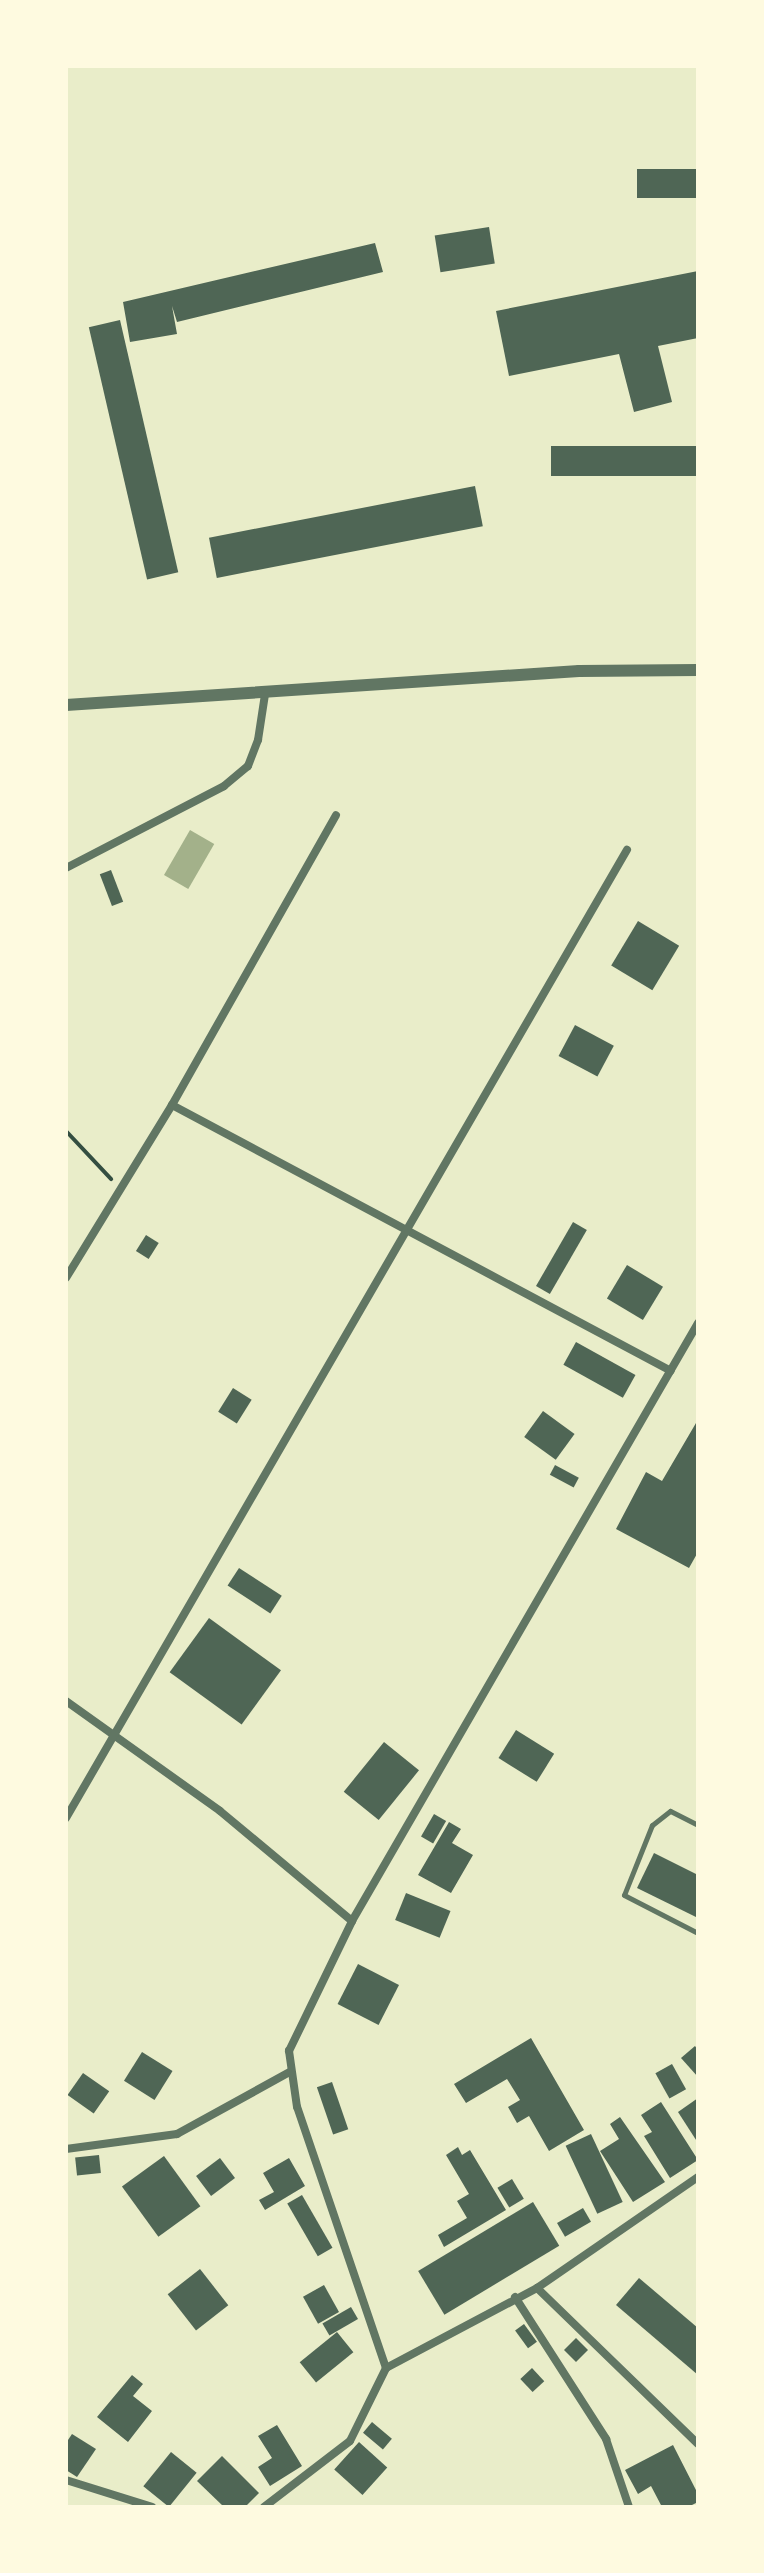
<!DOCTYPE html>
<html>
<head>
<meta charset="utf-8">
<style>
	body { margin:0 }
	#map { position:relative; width:764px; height:2573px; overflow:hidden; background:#e9edc9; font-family:"Varela Round",sans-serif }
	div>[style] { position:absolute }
	.water>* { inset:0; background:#a3b18a; transform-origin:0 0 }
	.building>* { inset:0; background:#4f6655; transform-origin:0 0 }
	.path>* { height:4px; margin:-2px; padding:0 2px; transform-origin:2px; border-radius:2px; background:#344e41 }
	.service>* { height:5px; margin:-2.5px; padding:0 2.5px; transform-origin:2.5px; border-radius:2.5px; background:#617663 }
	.minor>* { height:8px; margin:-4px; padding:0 4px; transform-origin:4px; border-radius:4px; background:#617663 }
	.tertiary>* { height:12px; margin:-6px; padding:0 6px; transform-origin:6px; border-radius:6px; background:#617663 }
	span { translate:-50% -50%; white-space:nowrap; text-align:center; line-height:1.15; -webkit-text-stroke:6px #fefae0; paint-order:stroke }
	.frame { position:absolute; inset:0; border:68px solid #fefae0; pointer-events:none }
</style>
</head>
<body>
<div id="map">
	<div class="water">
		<div style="left:190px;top:830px;width:28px;height:52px;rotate:30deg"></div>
	</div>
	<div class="building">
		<div style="left:698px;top:169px;width:29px;height:61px;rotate:90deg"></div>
		<div style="left:489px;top:227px;width:37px;height:55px;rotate:81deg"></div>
		<div style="clip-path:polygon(375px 243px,383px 272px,177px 322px,172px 306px,177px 334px,130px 342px,123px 302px)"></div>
		<div style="clip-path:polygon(698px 271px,698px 338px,658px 346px,672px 402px,634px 412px,619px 354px,509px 376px,496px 311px)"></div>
		<div style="left:120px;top:320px;width:259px;height:32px;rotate:77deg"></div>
		<div style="left:698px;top:446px;width:30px;height:147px;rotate:90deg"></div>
		<div style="left:475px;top:486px;width:41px;height:271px;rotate:79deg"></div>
		<div style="left:111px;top:870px;width:34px;height:12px;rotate:69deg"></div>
		<div style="left:638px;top:921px;width:48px;height:52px;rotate:31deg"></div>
		<div style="left:575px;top:1025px;width:44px;height:35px;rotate:28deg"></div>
		<div style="left:573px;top:1222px;width:16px;height:74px;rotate:30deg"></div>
		<div style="left:146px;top:1235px;width:15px;height:19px;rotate:32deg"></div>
		<div style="left:627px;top:1265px;width:42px;height:39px;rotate:31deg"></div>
		<div style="left:576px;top:1342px;width:68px;height:26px;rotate:29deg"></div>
		<div style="left:233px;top:1388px;width:22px;height:28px;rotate:32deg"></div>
		<div style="left:543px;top:1411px;width:39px;height:32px;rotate:36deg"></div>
		<div style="clip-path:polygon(696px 1423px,698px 1552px,689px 1568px,616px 1529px,646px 1472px,662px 1481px)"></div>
		<div style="left:555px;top:1465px;width:27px;height:11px;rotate:28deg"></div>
		<div style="left:239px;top:1568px;width:51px;height:21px;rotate:33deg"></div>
		<div style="left:209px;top:1618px;width:89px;height:67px;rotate:36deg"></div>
		<div style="left:516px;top:1730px;width:45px;height:33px;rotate:32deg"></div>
		<div style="left:384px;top:1742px;width:45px;height:64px;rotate:39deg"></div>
		<div style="left:434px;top:1814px;width:14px;height:26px;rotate:30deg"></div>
		<div style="clip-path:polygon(449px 1822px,461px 1829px,452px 1843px,473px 1855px,451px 1893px,418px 1875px)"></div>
		<div style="clip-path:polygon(654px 1853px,698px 1875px,698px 1918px,637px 1888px)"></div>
		<div style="left:406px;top:1893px;width:48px;height:29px;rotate:22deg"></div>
		<div style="left:358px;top:1964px;width:46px;height:45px;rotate:27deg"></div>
		<div style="clip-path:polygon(531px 2038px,584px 2130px,549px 2151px,529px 2116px,517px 2123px,508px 2107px,520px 2100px,507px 2079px,466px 2103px,454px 2084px)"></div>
		<div style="clip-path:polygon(695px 2046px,698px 2050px,698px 2077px,681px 2058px)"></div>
		<div style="left:142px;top:2052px;width:36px;height:34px;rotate:32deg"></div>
		<div style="left:672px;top:2064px;width:29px;height:19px;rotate:61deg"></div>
		<div style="left:83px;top:2073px;width:32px;height:27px;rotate:35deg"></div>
		<div style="left:332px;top:2082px;width:50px;height:16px;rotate:71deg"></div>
		<div style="clip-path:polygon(698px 2098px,698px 2143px,678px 2112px)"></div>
		<div style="clip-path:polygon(661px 2102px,698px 2160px,670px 2178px,644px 2136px,652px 2132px,641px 2115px)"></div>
		<div style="clip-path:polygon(620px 2117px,665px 2182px,633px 2202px,600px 2151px,619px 2139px,610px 2124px)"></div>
		<div style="left:591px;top:2134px;width:75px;height:28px;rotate:65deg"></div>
		<div style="clip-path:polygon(458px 2147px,462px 2155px,470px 2150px,506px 2210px,444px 2247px,438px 2235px,467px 2218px,457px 2201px,469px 2194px,446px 2155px)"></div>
		<div style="left:99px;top:2155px;width:18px;height:24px;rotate:84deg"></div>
		<div style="left:164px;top:2156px;width:62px;height:52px;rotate:54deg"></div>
		<div style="left:220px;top:2158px;width:25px;height:30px;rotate:53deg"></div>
		<div style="clip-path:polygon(289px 2158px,305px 2186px,265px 2210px,259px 2200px,274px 2192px,263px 2173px)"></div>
		<div style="left:512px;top:2179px;width:23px;height:17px;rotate:59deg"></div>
		<div style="left:302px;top:2195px;width:61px;height:17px;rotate:60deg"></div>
		<div style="left:533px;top:2202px;width:51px;height:134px;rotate:59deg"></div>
		<div style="left:583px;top:2208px;width:16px;height:30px;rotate:60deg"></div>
		<div style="left:200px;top:2269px;width:46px;height:41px;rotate:52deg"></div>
		<div style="clip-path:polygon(639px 2278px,698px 2328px,698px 2375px,616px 2305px)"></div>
		<div style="left:324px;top:2285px;width:31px;height:24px;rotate:61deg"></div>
		<div style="left:351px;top:2307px;width:14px;height:33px;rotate:60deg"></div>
		<div style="left:524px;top:2324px;width:22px;height:11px;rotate:54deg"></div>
		<div style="left:337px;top:2332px;width:26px;height:48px;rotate:51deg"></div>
		<div style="left:576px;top:2338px;width:17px;height:17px;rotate:45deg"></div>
		<div style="left:532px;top:2368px;width:18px;height:16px;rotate:47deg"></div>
		<div style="clip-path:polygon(132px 2375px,143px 2384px,133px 2396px,152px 2411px,128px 2442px,97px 2417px)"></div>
		<div style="left:372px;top:2422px;width:26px;height:14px;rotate:40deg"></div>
		<div style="clip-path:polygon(277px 2425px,302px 2466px,270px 2486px,258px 2467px,272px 2458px,258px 2436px)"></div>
		<div style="clip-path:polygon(72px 2434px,96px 2449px,77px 2477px,66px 2470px,66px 2443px)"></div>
		<div style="left:359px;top:2442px;width:38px;height:37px;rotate:42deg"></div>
		<div style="clip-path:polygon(673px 2445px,698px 2494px,698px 2502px,688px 2507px,662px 2507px,651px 2486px,638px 2494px,625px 2470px)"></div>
		<div style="left:171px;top:2452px;width:33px;height:44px;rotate:39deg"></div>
		<div style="clip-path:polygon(222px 2456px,259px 2493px,245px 2507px,224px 2507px,197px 2481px)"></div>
	</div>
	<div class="path">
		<div style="left:66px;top:1131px;width:66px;rotate:46.8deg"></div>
	</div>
	<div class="service">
		<div style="left:698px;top:1825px;width:31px;rotate:-153deg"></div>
		<div style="left:670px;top:1811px;width:23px;rotate:142deg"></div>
		<div style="left:652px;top:1825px;width:75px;rotate:111.8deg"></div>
		<div style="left:624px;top:1895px;width:83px;rotate:27.2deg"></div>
	</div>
	<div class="minor">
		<div style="left:66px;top:868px;width:178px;rotate:-27.4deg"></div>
		<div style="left:224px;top:786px;width:31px;rotate:-40deg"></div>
		<div style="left:248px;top:766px;width:28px;rotate:-69deg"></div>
		<div style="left:258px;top:740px;width:47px;rotate:-81.3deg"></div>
		<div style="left:172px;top:1105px;width:565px;rotate:28.06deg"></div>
		<div style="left:66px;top:1278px;width:203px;rotate:-58.5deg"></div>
		<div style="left:172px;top:1105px;width:333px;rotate:-60.5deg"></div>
		<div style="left:66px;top:1701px;width:189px;rotate:35.5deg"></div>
		<div style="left:220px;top:1811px;width:172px;rotate:39.8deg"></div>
		<div style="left:66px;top:1818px;width:1119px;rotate:-59.91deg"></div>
		<div style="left:66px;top:2149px;width:112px;rotate:-7.7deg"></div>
		<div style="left:177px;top:2134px;width:129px;rotate:-28.8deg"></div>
		<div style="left:537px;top:2288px;width:224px;rotate:44.1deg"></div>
		<div style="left:515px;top:2297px;width:169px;rotate:57.3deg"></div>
		<div style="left:606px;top:2439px;width:72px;rotate:71.3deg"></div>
		<div style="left:386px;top:2368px;width:276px;rotate:-108.8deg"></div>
		<div style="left:297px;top:2107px;width:57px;rotate:-98.1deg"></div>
		<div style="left:289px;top:2051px;width:144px;rotate:-64.1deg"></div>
		<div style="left:352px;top:1921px;width:691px;rotate:-59.95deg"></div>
		<div style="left:66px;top:2480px;width:90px;rotate:17.4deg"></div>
		<div style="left:264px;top:2507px;width:108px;rotate:-37.5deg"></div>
		<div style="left:350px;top:2441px;width:81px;rotate:-63.7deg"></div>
		<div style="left:386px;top:2368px;width:171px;rotate:-27.9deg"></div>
		<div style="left:537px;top:2288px;width:196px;rotate:-34.6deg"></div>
	</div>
	<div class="tertiary">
		<div style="left:66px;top:705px;width:514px;rotate:-3.79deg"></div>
		<div style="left:579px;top:671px;width:119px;rotate:-0.5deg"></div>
	</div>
	<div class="frame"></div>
</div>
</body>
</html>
